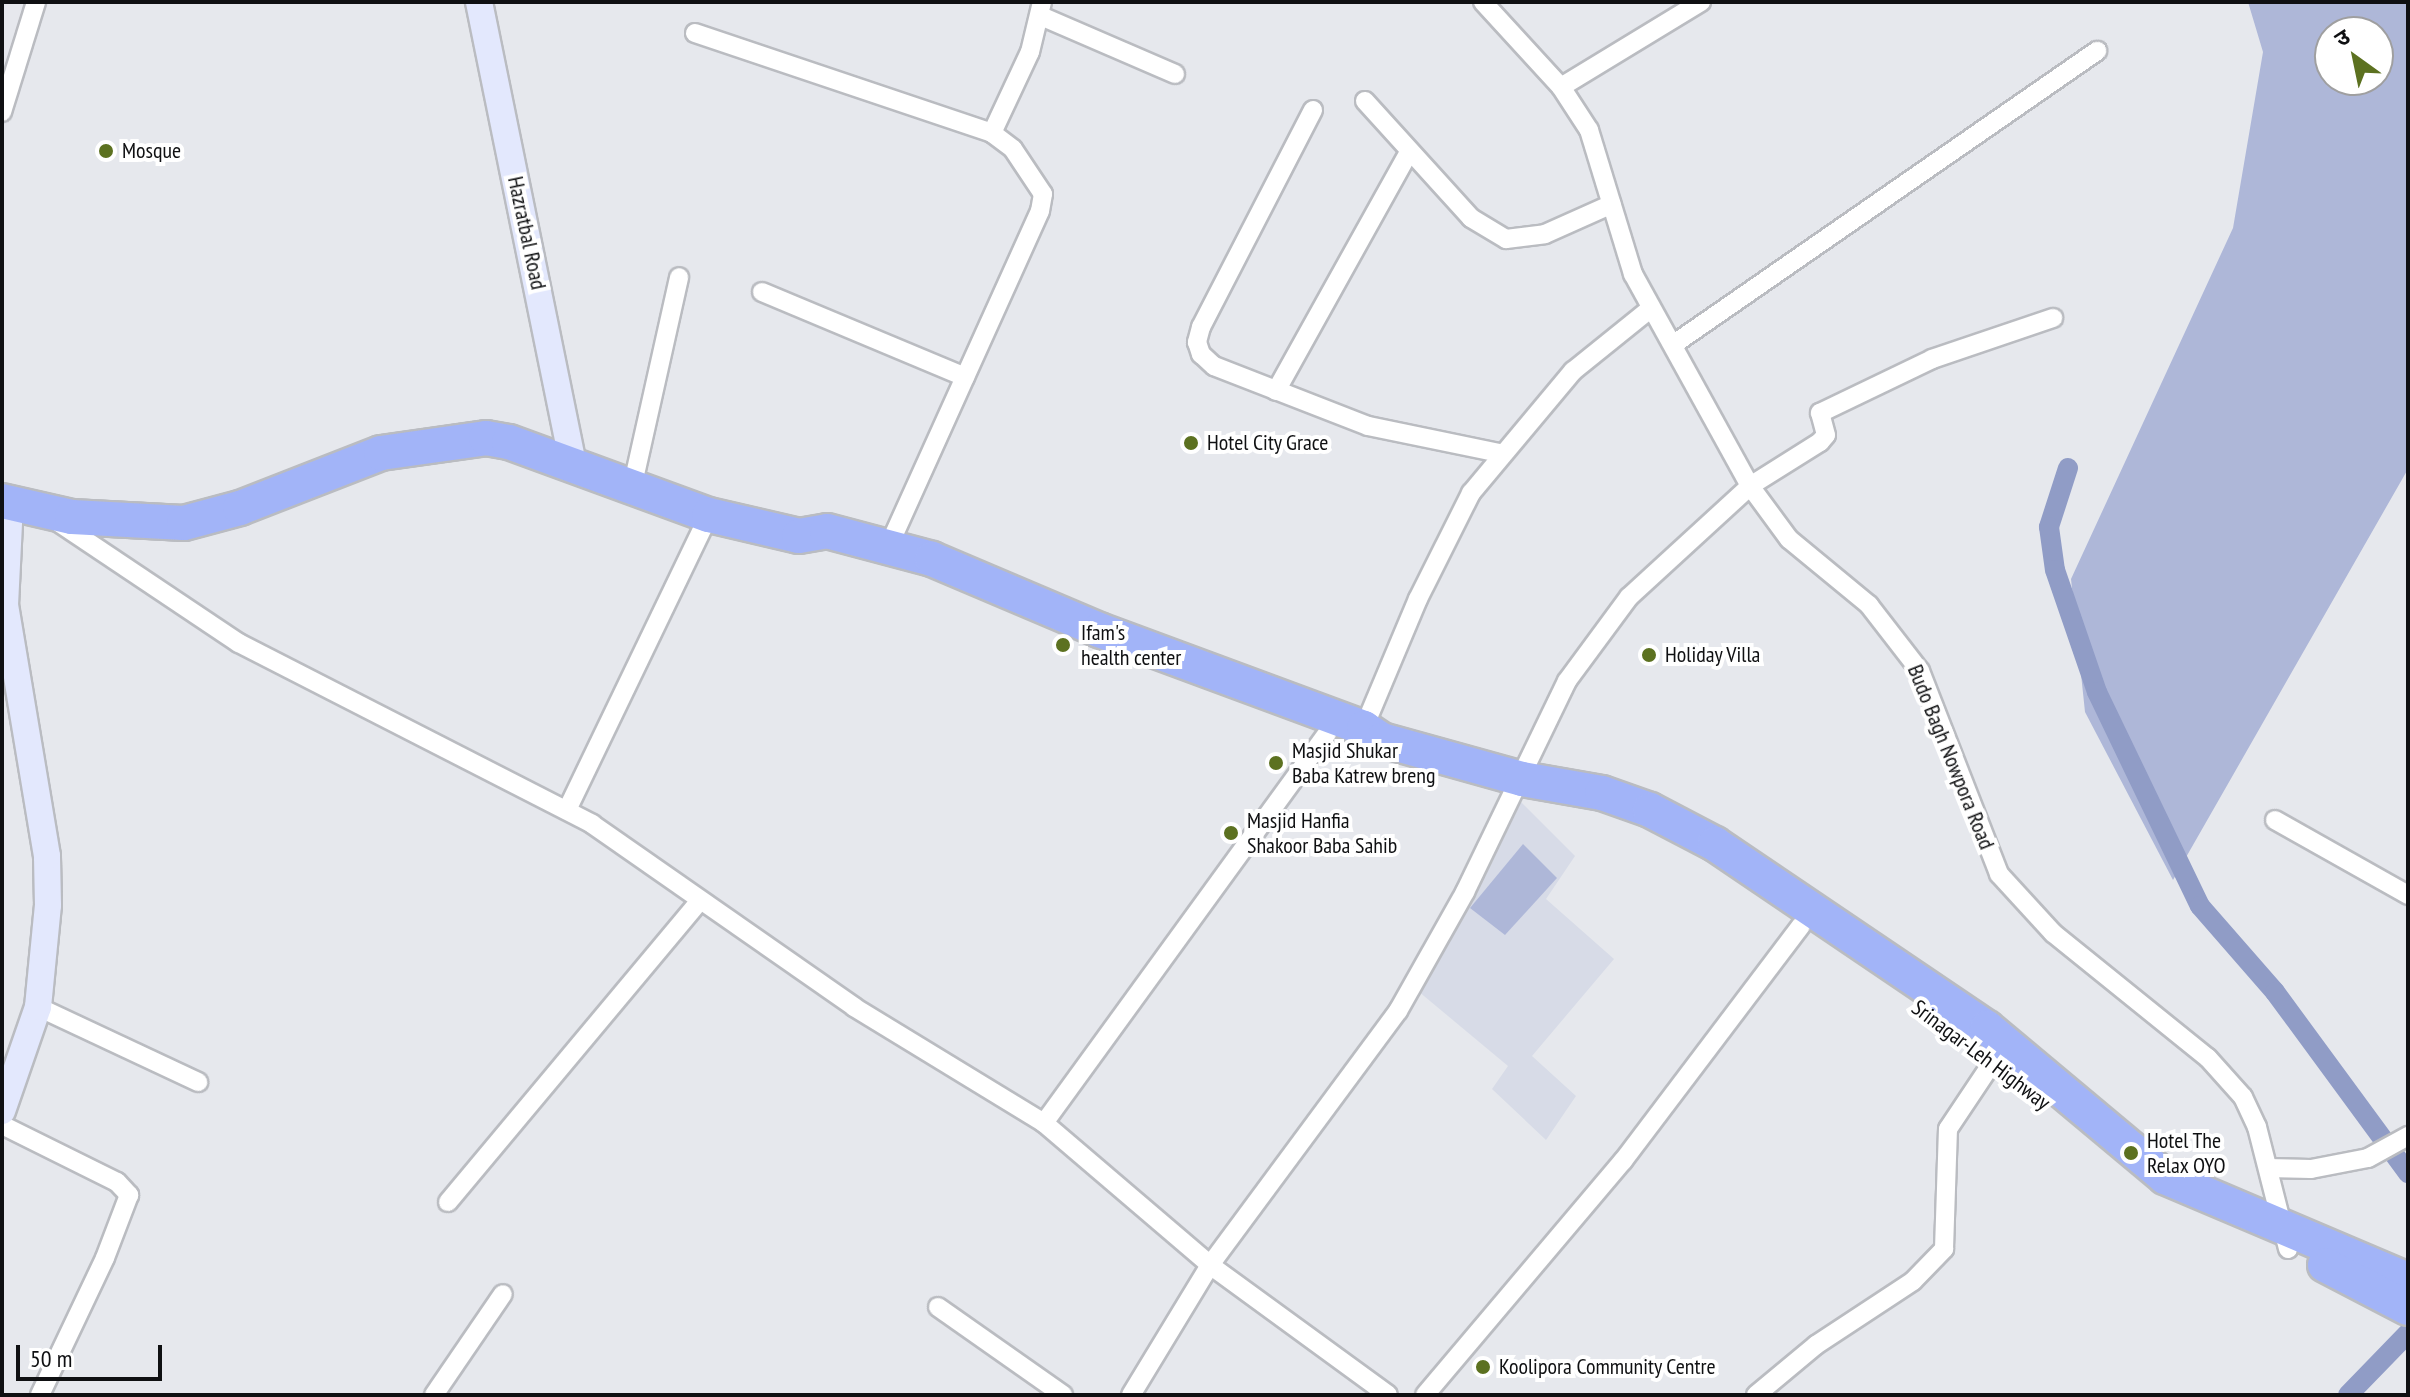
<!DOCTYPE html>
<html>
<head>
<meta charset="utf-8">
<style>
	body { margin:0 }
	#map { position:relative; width:2410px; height:1397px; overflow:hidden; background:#e6e8ed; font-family:"PT Sans Narrow","Noto Sans Devanagari",sans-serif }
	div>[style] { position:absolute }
	.built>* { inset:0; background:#d7dbe7 }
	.green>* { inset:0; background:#aeb7d8 }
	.canal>* { height:20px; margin:-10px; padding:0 10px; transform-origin:10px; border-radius:10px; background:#909cc6 }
	.roads { filter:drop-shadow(2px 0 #babcc1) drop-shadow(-2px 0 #babcc1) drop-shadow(0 2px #babcc1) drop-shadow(0 -2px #babcc1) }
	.street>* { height:18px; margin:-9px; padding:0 9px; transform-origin:9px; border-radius:9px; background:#fff }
	.secondary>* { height:26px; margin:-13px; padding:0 13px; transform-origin:13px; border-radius:13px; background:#e3e8fd }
	.highway>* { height:34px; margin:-17px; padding:0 17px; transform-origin:17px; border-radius:17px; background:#a2b4f8 }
	.dots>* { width:22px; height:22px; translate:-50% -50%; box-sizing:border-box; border:4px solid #fff; border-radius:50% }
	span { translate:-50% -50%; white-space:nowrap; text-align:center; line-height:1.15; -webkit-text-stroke:8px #fff; paint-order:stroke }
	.poi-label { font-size:22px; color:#0f1012 }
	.left { translate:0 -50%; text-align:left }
	.street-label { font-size:22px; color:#0f1012 }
	.frame { position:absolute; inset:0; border:4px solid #0f1012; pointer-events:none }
	.north { position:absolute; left:2314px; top:16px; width:80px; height:80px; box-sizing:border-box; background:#fff; border:2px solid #9f9fa0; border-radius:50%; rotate:327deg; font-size:22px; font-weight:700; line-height:32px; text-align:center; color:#0f1012 }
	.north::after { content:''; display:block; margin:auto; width:28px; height:36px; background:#5c7120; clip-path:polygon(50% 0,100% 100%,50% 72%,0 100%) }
	.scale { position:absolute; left:16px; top:1345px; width:146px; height:36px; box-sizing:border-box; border:4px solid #0f1012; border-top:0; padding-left:10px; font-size:24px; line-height:28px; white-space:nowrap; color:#0f1012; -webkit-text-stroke:6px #fff; paint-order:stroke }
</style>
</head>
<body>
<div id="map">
	<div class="built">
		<div style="clip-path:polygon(1519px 800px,1575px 856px,1546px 899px,1614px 959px,1532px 1056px,1576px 1096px,1546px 1140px,1492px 1089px,1508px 1066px,1418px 991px)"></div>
	</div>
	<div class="green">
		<div style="clip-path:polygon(evenodd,2248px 2px,2408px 2px,2408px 469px,2173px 880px,2085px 712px,2071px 579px,2233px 228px,2263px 52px,2248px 2px,2330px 32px,2378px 32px,2378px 80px,2330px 80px,2330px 32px)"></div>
		<div style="clip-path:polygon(1523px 844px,1557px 878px,1505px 935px,1470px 908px)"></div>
	</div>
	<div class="canal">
		<div style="left:2068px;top:468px;width:62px;rotate:107.9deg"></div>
		<div style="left:2049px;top:527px;width:43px;rotate:82.1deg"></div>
		<div style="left:2055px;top:570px;width:129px;rotate:71deg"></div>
		<div style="left:2097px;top:692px;width:237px;rotate:64.3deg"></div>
		<div style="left:2200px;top:906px;width:114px;rotate:48.9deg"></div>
		<div style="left:2275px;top:992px;width:225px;rotate:53.7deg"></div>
		<div style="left:2348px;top:1395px;width:86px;rotate:-45.9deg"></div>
	</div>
	<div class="roads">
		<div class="street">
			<div style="left:1483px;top:2px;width:115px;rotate:47.5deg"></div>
			<div style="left:1561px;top:87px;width:51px;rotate:56.9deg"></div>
			<div style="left:1589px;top:130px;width:151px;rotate:73deg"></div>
			<div style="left:1633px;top:274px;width:242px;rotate:61.1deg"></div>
			<div style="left:1750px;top:486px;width:66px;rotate:53.7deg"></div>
			<div style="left:1789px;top:539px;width:104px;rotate:39.5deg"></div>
			<div style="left:1869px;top:605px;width:83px;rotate:52.3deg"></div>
			<div style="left:1920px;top:671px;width:218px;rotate:68.7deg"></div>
			<div style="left:1999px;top:874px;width:80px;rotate:47.5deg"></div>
			<div style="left:2053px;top:933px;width:199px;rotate:38.9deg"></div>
			<div style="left:2208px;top:1058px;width:52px;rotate:48.1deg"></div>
			<div style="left:2243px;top:1097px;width:33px;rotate:65deg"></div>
			<div style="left:2257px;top:1127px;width:126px;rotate:75.7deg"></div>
			<div style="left:1041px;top:16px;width:146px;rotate:23.4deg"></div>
			<div style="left:695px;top:33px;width:313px;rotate:18.6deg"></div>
			<div style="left:992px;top:133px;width:26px;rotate:37deg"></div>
			<div style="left:1013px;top:149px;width:54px;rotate:56.3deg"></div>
			<div style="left:1043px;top:194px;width:17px;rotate:100deg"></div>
			<div style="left:1040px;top:211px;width:367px;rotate:114.3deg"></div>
			<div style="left:1561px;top:87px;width:164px;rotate:-31.3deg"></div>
			<div style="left:1365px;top:101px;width:158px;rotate:47.8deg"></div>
			<div style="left:1471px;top:218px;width:41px;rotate:31deg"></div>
			<div style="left:1506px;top:239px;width:39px;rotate:-7deg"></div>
			<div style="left:1545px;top:234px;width:73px;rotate:-24.1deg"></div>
			<div style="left:1313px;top:110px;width:244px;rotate:117.3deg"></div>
			<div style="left:1201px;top:327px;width:16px;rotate:105deg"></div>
			<div style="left:1197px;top:342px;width:13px;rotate:72deg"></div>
			<div style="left:1201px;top:354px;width:18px;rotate:43deg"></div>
			<div style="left:1214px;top:366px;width:165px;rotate:21.3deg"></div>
			<div style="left:1368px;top:426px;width:135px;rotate:11.6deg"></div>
			<div style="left:2px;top:112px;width:115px;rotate:-72.8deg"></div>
			<div style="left:992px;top:133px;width:89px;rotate:-64.9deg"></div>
			<div style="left:1030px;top:52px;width:51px;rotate:-76.5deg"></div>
			<div style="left:762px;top:292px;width:220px;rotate:22.7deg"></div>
			<div style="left:1674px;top:344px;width:515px;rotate:-34.71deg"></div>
			<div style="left:1276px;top:391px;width:274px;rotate:-60.9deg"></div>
			<div style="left:632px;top:488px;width:216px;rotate:-77.4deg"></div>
			<div style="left:55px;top:520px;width:221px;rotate:33.8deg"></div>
			<div style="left:239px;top:643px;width:397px;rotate:27.1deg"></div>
			<div style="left:592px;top:824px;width:320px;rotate:34.9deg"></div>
			<div style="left:854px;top:1007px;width:223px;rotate:31.4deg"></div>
			<div style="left:1044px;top:1123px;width:218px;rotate:40.5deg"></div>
			<div style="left:1210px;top:1265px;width:220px;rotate:36.1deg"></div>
			<div style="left:1357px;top:744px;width:157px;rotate:-67.2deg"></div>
			<div style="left:1418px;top:599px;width:119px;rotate:-63.4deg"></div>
			<div style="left:1471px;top:493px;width:159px;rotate:-50.1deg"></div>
			<div style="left:1573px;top:371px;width:99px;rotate:-38.8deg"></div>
			<div style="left:567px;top:810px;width:327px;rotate:-64.3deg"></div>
			<div style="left:2275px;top:820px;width:153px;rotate:29.4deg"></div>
			<div style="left:38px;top:1007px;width:177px;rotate:25.1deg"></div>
			<div style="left:1044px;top:1123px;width:482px;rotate:-54deg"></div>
			<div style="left:2px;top:1125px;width:128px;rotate:26.4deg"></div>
			<div style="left:117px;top:1182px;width:18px;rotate:47deg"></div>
			<div style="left:129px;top:1195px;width:67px;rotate:110.9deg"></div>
			<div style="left:105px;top:1258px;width:152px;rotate:115.4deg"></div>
			<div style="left:2268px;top:1168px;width:43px;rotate:1.3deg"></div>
			<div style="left:2311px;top:1169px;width:58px;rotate:-10.9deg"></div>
			<div style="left:2368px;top:1158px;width:46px;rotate:-28.8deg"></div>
			<div style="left:448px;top:1202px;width:393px;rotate:-50.1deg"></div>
			<div style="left:938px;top:1307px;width:153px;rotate:35.1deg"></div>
			<div style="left:434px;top:1395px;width:122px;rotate:-55.7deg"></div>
			<div style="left:1131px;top:1395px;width:152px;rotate:-58.7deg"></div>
			<div style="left:1210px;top:1265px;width:316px;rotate:-53.5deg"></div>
			<div style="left:1398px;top:1011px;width:137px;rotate:-60.6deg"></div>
			<div style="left:1465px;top:892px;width:234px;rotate:-64.2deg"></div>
			<div style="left:1567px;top:681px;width:104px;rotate:-53.6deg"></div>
			<div style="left:1629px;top:597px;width:164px;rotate:-42.5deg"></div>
			<div style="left:1750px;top:486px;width:83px;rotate:-32.2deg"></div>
			<div style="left:1820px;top:442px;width:9px;rotate:-49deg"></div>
			<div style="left:1826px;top:435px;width:23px;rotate:-105deg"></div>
			<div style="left:1820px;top:413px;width:124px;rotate:-25.7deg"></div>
			<div style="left:1932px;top:359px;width:128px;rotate:-18.7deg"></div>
			<div style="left:1425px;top:1395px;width:307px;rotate:-49.8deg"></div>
			<div style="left:1623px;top:1161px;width:295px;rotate:-52.9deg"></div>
			<div style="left:1756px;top:1395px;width:78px;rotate:-39.8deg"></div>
			<div style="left:1816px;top:1345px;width:116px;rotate:-33.4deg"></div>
			<div style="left:1913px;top:1281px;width:45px;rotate:-45.9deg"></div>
			<div style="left:1944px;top:1249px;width:120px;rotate:-88.1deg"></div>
			<div style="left:1948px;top:1129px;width:83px;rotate:-56.3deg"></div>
		</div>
		<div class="secondary">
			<div style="left:479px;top:2px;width:472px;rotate:78.5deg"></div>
			<div style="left:2px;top:1111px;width:110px;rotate:-70.9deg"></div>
			<div style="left:38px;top:1007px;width:102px;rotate:-84.4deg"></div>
			<div style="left:48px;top:905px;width:49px;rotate:-91.2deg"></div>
			<div style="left:47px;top:856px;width:254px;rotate:-99.5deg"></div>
			<div style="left:5px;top:605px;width:101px;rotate:-87.2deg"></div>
		</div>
		<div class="highway">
			<div style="left:2px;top:501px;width:72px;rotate:12.9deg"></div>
			<div style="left:72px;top:517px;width:112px;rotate:3.1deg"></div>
			<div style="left:184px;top:523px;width:58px;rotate:-15deg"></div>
			<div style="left:240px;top:508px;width:151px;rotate:-21.3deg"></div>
			<div style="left:381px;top:453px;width:106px;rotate:-8.1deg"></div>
			<div style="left:486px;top:438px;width:23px;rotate:10deg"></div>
			<div style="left:509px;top:442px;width:213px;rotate:20.1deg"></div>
			<div style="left:709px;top:515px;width:92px;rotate:13.1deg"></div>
			<div style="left:799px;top:536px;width:28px;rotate:-10deg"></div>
			<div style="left:827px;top:531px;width:109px;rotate:14.9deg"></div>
			<div style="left:932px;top:559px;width:181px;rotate:23deg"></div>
			<div style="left:1099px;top:630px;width:283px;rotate:20.3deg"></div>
			<div style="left:1364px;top:728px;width:22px;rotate:34deg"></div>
			<div style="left:1382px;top:740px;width:145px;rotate:15.6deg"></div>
			<div style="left:1522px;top:779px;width:81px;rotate:9.9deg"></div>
			<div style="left:1602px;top:793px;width:51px;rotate:19.5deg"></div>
			<div style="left:1650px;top:810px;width:73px;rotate:27.6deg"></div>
			<div style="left:1715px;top:844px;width:328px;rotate:34.1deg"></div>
			<div style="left:1987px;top:1028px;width:232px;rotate:39.9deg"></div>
			<div style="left:2165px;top:1177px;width:264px;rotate:23deg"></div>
			<div style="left:2325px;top:1265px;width:93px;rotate:27.4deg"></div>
		</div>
	</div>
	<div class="dots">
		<div style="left:106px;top:151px;background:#5c7120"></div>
		<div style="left:1191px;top:443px;background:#5c7120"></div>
		<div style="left:1063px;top:645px;background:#5c7120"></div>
		<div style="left:1649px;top:655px;background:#5c7120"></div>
		<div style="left:1276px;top:763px;background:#5c7120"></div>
		<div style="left:1231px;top:833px;background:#5c7120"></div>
		<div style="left:2131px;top:1153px;background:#5c7120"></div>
		<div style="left:1483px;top:1367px;background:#5c7120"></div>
	</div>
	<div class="poi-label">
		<span class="left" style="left:122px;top:151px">Mosque</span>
		<span class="left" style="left:1207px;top:443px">Hotel City Grace</span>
		<span class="left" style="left:1081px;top:645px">Ifam's<br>health center</span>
		<span class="left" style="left:1665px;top:655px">Holiday Villa</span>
		<span class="left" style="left:1292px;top:763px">Masjid Shukar<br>Baba Katrew breng</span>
		<span class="left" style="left:1247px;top:833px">Masjid Hanfia<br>Shakoor Baba Sahib</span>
		<span class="left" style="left:2147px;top:1153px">Hotel The<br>Relax OYO</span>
		<span class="left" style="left:1499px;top:1367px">Koolipora Community Centre</span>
	</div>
	<div class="street-label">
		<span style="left:527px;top:233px;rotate:78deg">Hazratbal Road</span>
		<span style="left:1951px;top:757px;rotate:68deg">Budo Bagh Nowpora Road</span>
		<span style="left:1981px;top:1055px;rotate:37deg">Srinagar-Leh Highway</span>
	</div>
	<div class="frame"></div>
	<div class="north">उ</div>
	<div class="scale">50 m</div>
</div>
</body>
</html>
